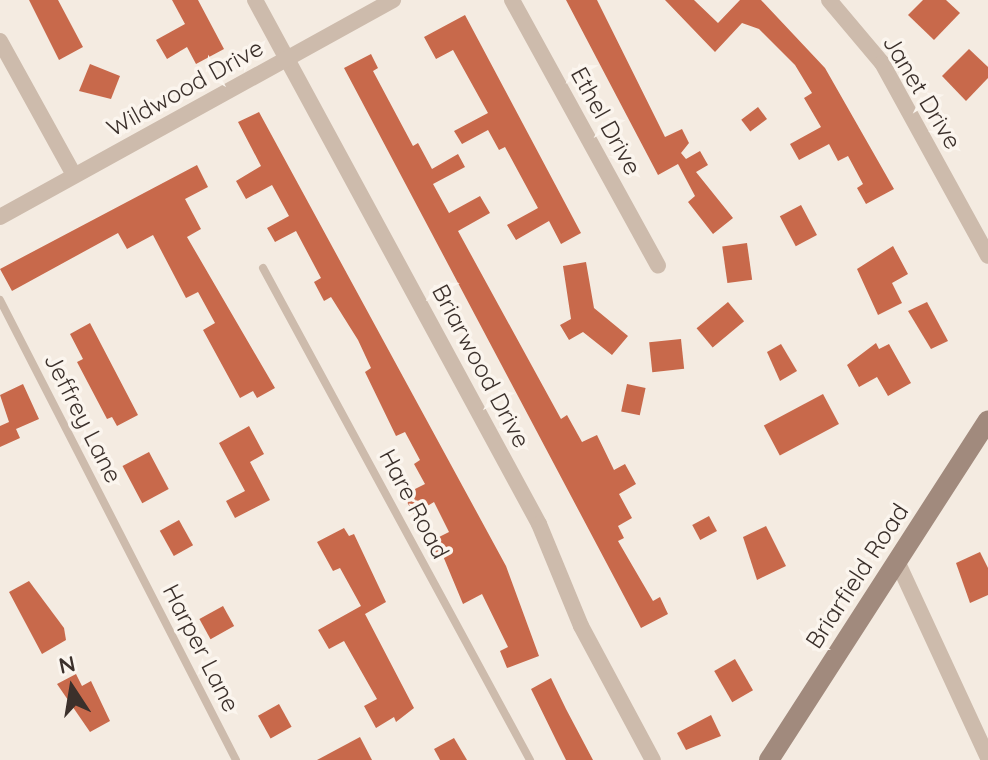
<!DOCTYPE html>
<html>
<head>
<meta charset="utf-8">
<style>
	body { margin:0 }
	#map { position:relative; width:988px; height:760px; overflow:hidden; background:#f4ebe1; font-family:Quicksand,sans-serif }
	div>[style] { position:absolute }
	.building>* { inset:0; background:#c8694b; transform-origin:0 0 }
	.lane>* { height:8px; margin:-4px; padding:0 4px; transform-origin:4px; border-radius:4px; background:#cdbbac }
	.street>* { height:16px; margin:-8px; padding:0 8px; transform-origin:8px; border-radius:8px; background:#cdbbac }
	.secondary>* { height:20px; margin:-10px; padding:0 10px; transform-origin:10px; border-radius:10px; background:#a18a7d }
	span { translate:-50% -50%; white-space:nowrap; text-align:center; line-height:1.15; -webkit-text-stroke:7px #fbf5ee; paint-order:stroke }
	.street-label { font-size:24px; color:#3b302b }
	.north { position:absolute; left:32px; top:648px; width:80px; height:80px; -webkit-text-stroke:6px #fbf5ee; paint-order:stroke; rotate:348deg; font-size:22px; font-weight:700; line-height:32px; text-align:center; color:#3b302b }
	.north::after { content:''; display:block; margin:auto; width:28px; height:36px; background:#3b302b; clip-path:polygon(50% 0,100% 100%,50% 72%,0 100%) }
</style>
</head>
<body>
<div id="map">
	<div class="building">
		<div style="clip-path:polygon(29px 0,58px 0,83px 47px,59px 60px)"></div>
		<div style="clip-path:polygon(172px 0,198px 0,224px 49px,196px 64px,187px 47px,167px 59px,156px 40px,185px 24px)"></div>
		<div style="clip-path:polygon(566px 0,597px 0,665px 137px,682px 129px,689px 143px,681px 153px,686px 159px,700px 151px,708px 165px,696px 172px,733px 218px,713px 234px,688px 202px,695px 196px,678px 164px,658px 175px)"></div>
		<div style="clip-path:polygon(665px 0,694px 0,718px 23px,740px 0,761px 0,825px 68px,894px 189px,866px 204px,857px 188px,863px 184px,848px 156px,838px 161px,829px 144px,799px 160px,790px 144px,821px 127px,804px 98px,812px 93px,795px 65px,759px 29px,742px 23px,715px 52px)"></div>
		<div style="clip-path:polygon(923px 0,946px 0,960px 13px,934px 40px,908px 15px)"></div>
		<div style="clip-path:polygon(465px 15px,581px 233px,561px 244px,549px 221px,516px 240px,507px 225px,538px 208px,505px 147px,499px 150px,488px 130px,462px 144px,454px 131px,488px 113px,453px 50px,436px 59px,424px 37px)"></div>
		<div style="clip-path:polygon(969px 49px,988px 67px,988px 78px,966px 101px,942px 76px)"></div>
		<div style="clip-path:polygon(371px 54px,378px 68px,373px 71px,413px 146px,418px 143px,432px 169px,458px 154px,465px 167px,433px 184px,449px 213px,480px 196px,490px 213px,458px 231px,561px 419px,567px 415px,582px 442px,597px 435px,614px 470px,625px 464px,636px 484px,619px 494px,632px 518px,618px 526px,624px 538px,618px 541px,653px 601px,660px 597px,668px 614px,641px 628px,344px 68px)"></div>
		<div style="clip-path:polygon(90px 64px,120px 76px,111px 99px,79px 91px)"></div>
		<div style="left:758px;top:107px;width:15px;height:21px;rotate:53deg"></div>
		<div style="clip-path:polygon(259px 112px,506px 566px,539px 656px,507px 668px,500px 651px,508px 647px,482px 594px,463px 604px,443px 556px,438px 559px,429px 542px,449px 532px,434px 502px,414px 514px,403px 495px,425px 484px,414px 464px,420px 460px,405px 432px,396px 436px,365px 372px,371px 368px,358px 340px,331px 297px,324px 301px,314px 282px,321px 278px,296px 231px,275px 242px,267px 228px,289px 216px,272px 185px,246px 199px,236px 181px,261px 166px,238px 122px)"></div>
		<div style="clip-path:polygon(197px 165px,208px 187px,185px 199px,201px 229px,187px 237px,275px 388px,257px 398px,253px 391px,240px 398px,203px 330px,215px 323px,198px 292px,186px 298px,153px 235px,127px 249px,118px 233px,12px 291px,0 269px)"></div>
		<div style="left:801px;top:205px;width:34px;height:24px;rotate:62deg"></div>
		<div style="left:747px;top:243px;width:37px;height:25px;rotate:82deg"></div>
		<div style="clip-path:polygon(893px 246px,908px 274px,892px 283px,902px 303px,878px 315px,857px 269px)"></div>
		<div style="clip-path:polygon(586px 262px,594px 308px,628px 336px,612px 355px,583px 332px,569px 340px,560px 325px,571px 319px,563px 266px)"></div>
		<div style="left:728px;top:302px;width:25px;height:41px;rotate:50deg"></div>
		<div style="clip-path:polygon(927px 302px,948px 341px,931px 349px,908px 311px)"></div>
		<div style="clip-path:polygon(90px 323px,138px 415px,117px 426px,112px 417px,107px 419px,77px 362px,83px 359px,70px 334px)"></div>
		<div style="left:681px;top:339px;width:30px;height:32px;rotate:84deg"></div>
		<div style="clip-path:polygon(876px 343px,879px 349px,889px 344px,911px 383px,888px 396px,877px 377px,859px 387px,847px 365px)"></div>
		<div style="clip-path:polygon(781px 344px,797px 371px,780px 381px,767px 352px)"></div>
		<div style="clip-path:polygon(23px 384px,39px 419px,16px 429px,20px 438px,0 447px,0 426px,9px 422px,0 395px)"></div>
		<div style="left:627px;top:384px;width:19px;height:28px;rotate:12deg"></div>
		<div style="left:823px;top:394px;width:34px;height:67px;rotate:62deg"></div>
		<div style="clip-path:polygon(249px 426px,264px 454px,250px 462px,270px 500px,235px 518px,226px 501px,245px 491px,219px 443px)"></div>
		<div style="left:149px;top:452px;width:42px;height:30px;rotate:62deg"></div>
		<div style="left:709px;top:516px;width:17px;height:19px;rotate:62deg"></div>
		<div style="left:179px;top:520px;width:29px;height:22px;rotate:61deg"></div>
		<div style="clip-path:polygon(766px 526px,786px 566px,757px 580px,743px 537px)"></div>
		<div style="clip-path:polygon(344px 528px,349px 536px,354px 534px,386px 602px,365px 614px,414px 708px,396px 722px,394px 717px,376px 728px,364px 706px,377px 699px,344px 641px,329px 649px,318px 630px,361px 606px,340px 568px,333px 571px,317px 542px)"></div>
		<div style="clip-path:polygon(980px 552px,988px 568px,988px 595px,970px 603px,956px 563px)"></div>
		<div style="clip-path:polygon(29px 581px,64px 628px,66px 640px,42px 654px,9px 592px)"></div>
		<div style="left:223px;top:606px;width:23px;height:27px;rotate:61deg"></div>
		<div style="left:735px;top:659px;width:36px;height:24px;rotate:60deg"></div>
		<div style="clip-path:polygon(76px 674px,82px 686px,91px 681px,110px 721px,90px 732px,57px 684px)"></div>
		<div style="clip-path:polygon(551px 678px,566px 709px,593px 760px,566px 760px,557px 742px,531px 689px)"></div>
		<div style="left:279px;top:704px;width:26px;height:24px;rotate:61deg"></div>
		<div style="clip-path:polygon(711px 715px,721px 736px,686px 750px,677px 733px)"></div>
		<div style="clip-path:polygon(360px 737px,372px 760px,317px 760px)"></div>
		<div style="clip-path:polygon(454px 738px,467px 760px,440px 760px,434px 749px)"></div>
	</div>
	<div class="lane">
		<div style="left:263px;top:268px;width:560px;rotate:61.51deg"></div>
		<div style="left:0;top:300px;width:517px;rotate:62.84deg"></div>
	</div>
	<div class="street">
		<div style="left:255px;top:0;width:596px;rotate:61.54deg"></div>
		<div style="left:539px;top:524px;width:110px;rotate:67.6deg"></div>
		<div style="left:581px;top:626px;width:152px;rotate:61.8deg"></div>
		<div style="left:512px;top:0;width:303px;rotate:61.2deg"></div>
		<div style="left:829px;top:0;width:82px;rotate:49.9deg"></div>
		<div style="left:882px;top:63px;width:220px;rotate:61.2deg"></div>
		<div style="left:0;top:41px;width:153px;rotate:61.1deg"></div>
		<div style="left:0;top:217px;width:449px;rotate:-28.9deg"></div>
		<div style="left:897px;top:561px;width:217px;rotate:65.2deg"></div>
	</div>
	<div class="secondary">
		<div style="left:769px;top:760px;width:404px;rotate:-57.2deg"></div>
	</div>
	<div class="street-label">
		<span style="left:185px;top:88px;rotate:-29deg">Wildwood Drive</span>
		<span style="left:922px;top:92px;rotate:59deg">Janet Drive</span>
		<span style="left:606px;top:121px;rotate:61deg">Ethel Drive</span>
		<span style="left:481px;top:366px;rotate:62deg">Briarwood Drive</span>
		<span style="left:83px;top:418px;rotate:63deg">Jeffrey Lane</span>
		<span style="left:414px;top:504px;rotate:62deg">Hare Road</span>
		<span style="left:857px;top:576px;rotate:-57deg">Briarfield Road</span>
		<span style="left:201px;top:648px;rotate:63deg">Harper Lane</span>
	</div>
	<div class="north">N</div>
</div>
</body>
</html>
